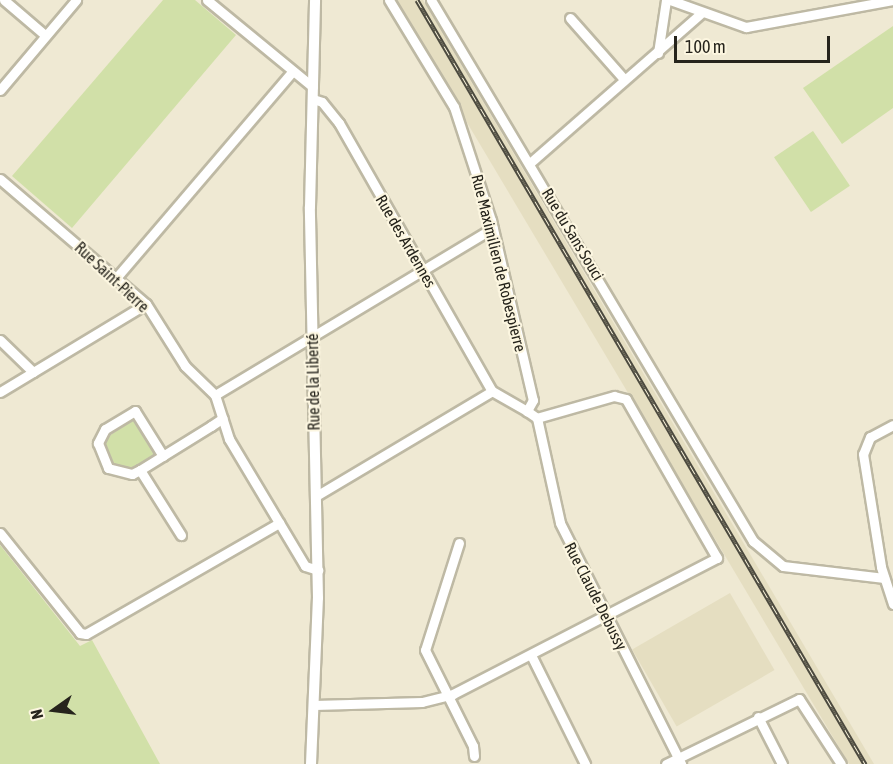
<!DOCTYPE html>
<html>
<head>
<meta charset="utf-8">
<style>
	body { margin:0 }
	#map { position:relative; width:893px; height:764px; overflow:hidden; background:#efe9d3; font-family:"Asap Condensed",sans-serif }
	div>[style] { position:absolute }
	.built>* { inset:0; background:#e5dec1; transform-origin:0 0 }
	.green>* { inset:0; background:#d1e0a8; transform-origin:0 0 }
	.roads { filter:drop-shadow(2px 0 #beb9a4) drop-shadow(-2px 0 #beb9a4) drop-shadow(0 2px #beb9a4) drop-shadow(0 -2px #beb9a4) }
	.minor>* { height:9px; margin:-4.5px; padding:0 4.5px; transform-origin:4.5px; border-radius:4.5px; background:#fff }
	.tertiary>* { height:10px; margin:-5px; padding:0 5px; transform-origin:5px; border-radius:5px; background:#fff }
	.rail>* { height:5px; margin-top:-2.5px; transform-origin:0; background:repeating-linear-gradient(90deg,#fcf6e0 0 9px,#4c4a3f 0 18px); box-sizing:border-box; border-block:2px solid #4c4a3f }
	span { translate:-50% -50%; white-space:nowrap; text-align:center; line-height:1.15; -webkit-text-stroke:4.5px #fcf6e0; paint-order:stroke }
	.street-label { font-size:16px; color:#26241c }
	.north { position:absolute; left:24px; top:680px; width:60px; height:60px; -webkit-text-stroke:4px #fcf6e0; paint-order:stroke; rotate:256deg; font-size:16px; font-weight:700; line-height:24px; text-align:center; color:#26241c }
	.north::after { content:''; display:block; margin:auto; width:21px; height:27px; background:#26241c; clip-path:polygon(50% 0,100% 100%,50% 72%,0 100%) }
	.scale { position:absolute; left:674px; top:36px; width:156px; height:27px; box-sizing:border-box; border:3px solid #26241c; border-top:0; padding-left:8px; font-size:18px; line-height:21px; white-space:nowrap; color:#26241c; -webkit-text-stroke:4px #fcf6e0; paint-order:stroke }
</style>
</head>
<body>
<div id="map">
	<div class="built">
		<div style="clip-path:polygon(394px 0,423px 0,874px 764px,849px 764px)"></div>
		<div style="left:730px;top:593px;width:89px;height:113px;rotate:60deg"></div>
	</div>
	<div class="green">
		<div style="clip-path:polygon(163px 0,195px 0,236px 35px,72px 228px,12px 176px)"></div>
		<div style="clip-path:polygon(893px 26px,893px 108px,842px 144px,803px 88px)"></div>
		<div style="left:813px;top:131px;width:66px;height:47px;rotate:56deg"></div>
		<div style="clip-path:polygon(132px 419px,156px 455px,132px 469px,112px 466px,104px 440px)"></div>
		<div style="clip-path:polygon(0 545px,80px 646px,92px 640px,160px 764px,0 764px)"></div>
	</div>
	<div class="roads">
		<div class="minor">
			<div style="left:4px;top:0;width:54px;rotate:40.5deg"></div>
			<div style="left:207px;top:0;width:137px;rotate:39.4deg"></div>
			<div style="left:389px;top:0;width:125px;rotate:58.7deg"></div>
			<div style="left:454px;top:107px;width:119px;rotate:71.9deg"></div>
			<div style="left:491px;top:220px;width:185px;rotate:76.9deg"></div>
			<div style="left:533px;top:400px;width:13px;rotate:119deg"></div>
			<div style="left:527px;top:411px;width:12px;rotate:35deg"></div>
			<div style="left:431px;top:0;width:630px;rotate:59.24deg"></div>
			<div style="left:753px;top:541px;width:39px;rotate:40deg"></div>
			<div style="left:783px;top:566px;width:102px;rotate:6.8deg"></div>
			<div style="left:670px;top:0;width:81px;rotate:19.6deg"></div>
			<div style="left:746px;top:27px;width:149px;rotate:-10.4deg"></div>
			<div style="left:570px;top:18px;width:80px;rotate:48.5deg"></div>
			<div style="left:658px;top:53px;width:54px;rotate:-81.4deg"></div>
			<div style="left:0;top:90px;width:118px;rotate:-49.8deg"></div>
			<div style="left:313px;top:99px;width:9px;rotate:18deg"></div>
			<div style="left:322px;top:102px;width:27px;rotate:51deg"></div>
			<div style="left:339px;top:123px;width:309px;rotate:60.3deg"></div>
			<div style="left:530px;top:163px;width:226px;rotate:-41.2deg"></div>
			<div style="left:0;top:179px;width:192px;rotate:40.6deg"></div>
			<div style="left:146px;top:304px;width:73px;rotate:57.8deg"></div>
			<div style="left:185px;top:366px;width:42px;rotate:44deg"></div>
			<div style="left:215px;top:395px;width:46px;rotate:72.3deg"></div>
			<div style="left:229px;top:439px;width:148px;rotate:59.1deg"></div>
			<div style="left:305px;top:566px;width:14px;rotate:17deg"></div>
			<div style="left:116px;top:278px;width:270px;rotate:-49.5deg"></div>
			<div style="left:0;top:340px;width:46px;rotate:44.1deg"></div>
			<div style="left:0;top:392px;width:170px;rotate:-31.1deg"></div>
			<div style="left:215px;top:395px;width:324px;rotate:-31deg"></div>
			<div style="left:537px;top:418px;width:107px;rotate:77.6deg"></div>
			<div style="left:560px;top:523px;width:270px;rotate:63.3deg"></div>
			<div style="left:893px;top:425px;width:26px;rotate:152deg"></div>
			<div style="left:870px;top:437px;width:18px;rotate:112deg"></div>
			<div style="left:863px;top:454px;width:114px;rotate:80.9deg"></div>
			<div style="left:881px;top:567px;width:39px;rotate:72deg"></div>
			<div style="left:163px;top:456px;width:53px;rotate:-121.9deg"></div>
			<div style="left:135px;top:411px;width:35px;rotate:149deg"></div>
			<div style="left:105px;top:429px;width:16px;rotate:117deg"></div>
			<div style="left:98px;top:443px;width:27px;rotate:68deg"></div>
			<div style="left:108px;top:468px;width:25px;rotate:14deg"></div>
			<div style="left:132px;top:474px;width:9px;rotate:-27deg"></div>
			<div style="left:140px;top:470px;width:84px;rotate:-31.8deg"></div>
			<div style="left:211px;top:426px;width:14px;rotate:-34deg"></div>
			<div style="left:140px;top:470px;width:77px;rotate:57.8deg"></div>
			<div style="left:316px;top:496px;width:205px;rotate:-30.8deg"></div>
			<div style="left:492px;top:391px;width:40px;rotate:29.7deg"></div>
			<div style="left:0;top:533px;width:128px;rotate:51.3deg"></div>
			<div style="left:80px;top:633px;width:6px;rotate:9deg"></div>
			<div style="left:86px;top:634px;width:223px;rotate:-29.9deg"></div>
			<div style="left:459px;top:543px;width:112px;rotate:107.6deg"></div>
			<div style="left:425px;top:650px;width:107px;rotate:63.4deg"></div>
			<div style="left:473px;top:746px;width:10px;rotate:84deg"></div>
			<div style="left:531px;top:655px;width:122px;rotate:63.6deg"></div>
			<div style="left:314px;top:705px;width:108px;rotate:-1.6deg"></div>
			<div style="left:422px;top:702px;width:32px;rotate:-14deg"></div>
			<div style="left:453px;top:694px;width:297px;rotate:-27.3deg"></div>
			<div style="left:717px;top:558px;width:183px;rotate:-119.8deg"></div>
			<div style="left:626px;top:399px;width:12px;rotate:-166deg"></div>
			<div style="left:614px;top:396px;width:80px;rotate:164.1deg"></div>
			<div style="left:758px;top:717px;width:53px;rotate:62.9deg"></div>
			<div style="left:666px;top:764px;width:148px;rotate:-26deg"></div>
			<div style="left:799px;top:699px;width:77px;rotate:57.1deg"></div>
		</div>
		<div class="tertiary">
			<div style="left:311px;top:764px;width:166px;rotate:-87.6deg"></div>
			<div style="left:318px;top:598px;width:391px;rotate:-91.2deg"></div>
			<div style="left:310px;top:207px;width:207px;rotate:-88.6deg"></div>
		</div>
	</div>
	<div class="rail">
		<div style="left:417px;top:0;width:886px;rotate:59.61deg"></div>
	</div>
	<div class="street-label">
		<span style="left:573px;top:234px;rotate:59deg">Rue du Sans Souci</span>
		<span style="left:406px;top:241px;rotate:60deg">Rue des Ardennes</span>
		<span style="left:499px;top:263px;rotate:76deg">Rue Maximilien de Robespierre</span>
		<span style="left:112px;top:277px;rotate:43deg">Rue Saint-Pierre</span>
		<span style="left:313px;top:382px;rotate:-91deg">Rue de la Liberté</span>
		<span style="left:596px;top:596px;rotate:63deg">Rue Claude Debussy</span>
	</div>
	<div class="north">N</div>
	<div class="scale">100 m</div>
</div>
</body>
</html>
